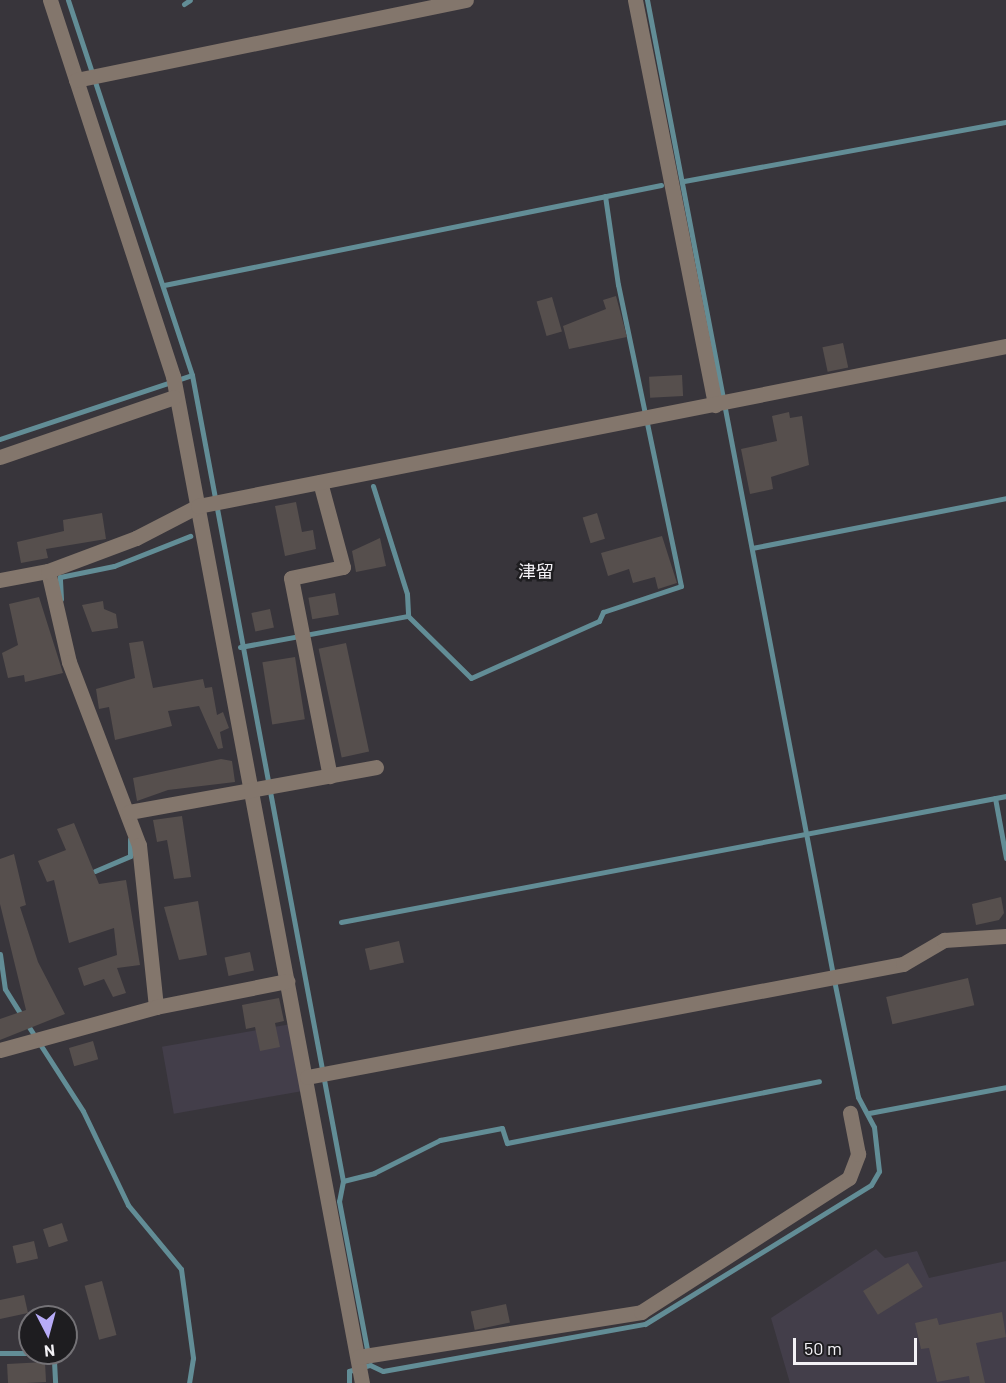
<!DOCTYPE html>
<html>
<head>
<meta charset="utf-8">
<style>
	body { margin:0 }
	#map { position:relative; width:1006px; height:1383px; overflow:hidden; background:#38353b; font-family:Barlow,"Noto Sans JP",sans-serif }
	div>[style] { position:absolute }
	.built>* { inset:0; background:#433e4a; transform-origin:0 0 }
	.stream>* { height:5px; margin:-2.5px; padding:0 2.5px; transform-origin:2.5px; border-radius:2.5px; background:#628d96 }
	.building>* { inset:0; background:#564f4d; transform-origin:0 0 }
	.minor>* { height:15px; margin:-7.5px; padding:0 7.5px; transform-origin:7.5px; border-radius:7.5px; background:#83766c }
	span { translate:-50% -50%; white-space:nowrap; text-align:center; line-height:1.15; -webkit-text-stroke:5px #1e1d20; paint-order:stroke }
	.neighbourhood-label { font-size:18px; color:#f4f2f6 }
	.north { position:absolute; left:18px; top:1305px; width:60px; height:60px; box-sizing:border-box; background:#1e1d20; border:2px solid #747276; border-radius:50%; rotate:174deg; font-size:16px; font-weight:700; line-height:24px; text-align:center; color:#f4f2f6 }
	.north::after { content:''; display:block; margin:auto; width:21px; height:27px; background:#b7abf8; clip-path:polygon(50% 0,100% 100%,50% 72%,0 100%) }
	.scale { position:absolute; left:793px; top:1338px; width:124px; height:27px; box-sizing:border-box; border:3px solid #f4f2f6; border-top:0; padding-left:8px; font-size:18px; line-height:21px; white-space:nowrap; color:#f4f2f6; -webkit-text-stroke:4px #1e1d20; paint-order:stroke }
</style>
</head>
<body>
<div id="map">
	<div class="built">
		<div style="left:291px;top:1024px;width:68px;height:131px;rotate:80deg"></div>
		<div style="clip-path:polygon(876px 1249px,885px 1258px,917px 1251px,929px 1278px,1006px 1261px,1006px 1383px,790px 1383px,771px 1318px)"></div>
	</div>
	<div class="stream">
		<div style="left:184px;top:4px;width:7px;rotate:-34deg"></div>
		<div style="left:684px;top:181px;width:327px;rotate:-10.4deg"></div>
		<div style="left:164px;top:285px;width:507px;rotate:-11.38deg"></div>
		<div style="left:192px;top:375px;width:820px;rotate:79.39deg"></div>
		<div style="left:343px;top:1181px;width:20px;rotate:101deg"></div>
		<div style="left:339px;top:1201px;width:157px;rotate:79.3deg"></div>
		<div style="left:0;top:439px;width:202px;rotate:-18.4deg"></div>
		<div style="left:192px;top:375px;width:395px;rotate:-108.3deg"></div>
		<div style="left:373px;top:486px;width:113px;rotate:72.5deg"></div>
		<div style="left:407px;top:594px;width:22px;rotate:87deg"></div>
		<div style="left:752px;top:548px;width:259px;rotate:-11.1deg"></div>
		<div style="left:61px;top:599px;width:22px;rotate:-93deg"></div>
		<div style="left:60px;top:577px;width:55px;rotate:-11.5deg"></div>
		<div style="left:114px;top:566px;width:82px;rotate:-21.5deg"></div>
		<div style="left:240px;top:647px;width:171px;rotate:-10.5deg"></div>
		<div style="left:408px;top:616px;width:88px;rotate:44.5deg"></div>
		<div style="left:471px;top:678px;width:140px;rotate:-24deg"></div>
		<div style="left:599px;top:621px;width:10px;rotate:-66deg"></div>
		<div style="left:603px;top:612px;width:82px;rotate:-18.4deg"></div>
		<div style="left:681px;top:586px;width:308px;rotate:-101.8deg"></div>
		<div style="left:618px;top:285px;width:90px;rotate:-98.3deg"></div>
		<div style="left:995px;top:798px;width:61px;rotate:79.6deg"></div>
		<div style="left:95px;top:871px;width:38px;rotate:-23deg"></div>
		<div style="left:130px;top:856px;width:17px;rotate:-90deg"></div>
		<div style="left:341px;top:922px;width:677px;rotate:-10.73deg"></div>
		<div style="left:0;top:954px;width:35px;rotate:82deg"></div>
		<div style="left:5px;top:989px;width:32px;rotate:58deg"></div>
		<div style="left:27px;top:1024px;width:103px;rotate:57.2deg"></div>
		<div style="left:83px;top:1111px;width:104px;rotate:64.4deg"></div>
		<div style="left:128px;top:1205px;width:83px;rotate:50.4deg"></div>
		<div style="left:181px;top:1269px;width:90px;rotate:82.3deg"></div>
		<div style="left:193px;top:1358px;width:25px;rotate:99deg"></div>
		<div style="left:869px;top:1113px;width:139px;rotate:-10.7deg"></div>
		<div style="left:343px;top:1181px;width:32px;rotate:-14deg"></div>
		<div style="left:374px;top:1173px;width:74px;rotate:-26.6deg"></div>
		<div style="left:440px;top:1140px;width:63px;rotate:-11deg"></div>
		<div style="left:502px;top:1128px;width:16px;rotate:72deg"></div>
		<div style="left:507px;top:1143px;width:318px;rotate:-11.2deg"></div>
		<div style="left:0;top:1353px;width:46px"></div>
		<div style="left:46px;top:1353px;width:11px;rotate:45deg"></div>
		<div style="left:54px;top:1361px;width:22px;rotate:87deg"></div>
		<div style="left:349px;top:1383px;width:12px;rotate:-90deg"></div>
		<div style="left:349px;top:1371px;width:22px;rotate:-16deg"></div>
		<div style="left:370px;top:1365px;width:14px;rotate:25deg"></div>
		<div style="left:383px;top:1371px;width:266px;rotate:-10.2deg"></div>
		<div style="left:645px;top:1324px;width:265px;rotate:-31.6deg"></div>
		<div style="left:871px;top:1185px;width:16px;rotate:-60deg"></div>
		<div style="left:879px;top:1171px;width:44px;rotate:-96.5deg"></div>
		<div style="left:874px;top:1127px;width:34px;rotate:-118deg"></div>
		<div style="left:858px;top:1097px;width:119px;rotate:-101.6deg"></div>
		<div style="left:834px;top:980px;width:998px;rotate:-100.8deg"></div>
	</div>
	<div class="building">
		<div style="clip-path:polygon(616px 296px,627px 337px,569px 349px,563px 326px,606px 309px,603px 300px)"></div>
		<div style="left:552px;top:297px;width:36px;height:16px;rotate:74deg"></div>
		<div style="left:843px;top:343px;width:25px;height:21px;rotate:78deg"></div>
		<div style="left:682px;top:375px;width:21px;height:33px;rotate:87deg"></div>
		<div style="clip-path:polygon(789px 412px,790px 418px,802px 416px,809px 465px,771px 477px,773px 489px,750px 494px,741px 449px,777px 441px,772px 416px)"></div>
		<div style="clip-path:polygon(296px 502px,302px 532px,313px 530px,316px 549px,285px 556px,275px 506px)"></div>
		<div style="clip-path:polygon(102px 513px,106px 539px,46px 549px,48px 558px,21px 563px,17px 542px,64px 531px,63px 520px)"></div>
		<div style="left:597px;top:513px;width:27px;height:15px;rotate:73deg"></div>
		<div style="clip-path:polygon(662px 536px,677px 583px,658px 589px,655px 577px,633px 583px,629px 569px,608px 576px,601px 553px)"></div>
		<div style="clip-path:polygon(380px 538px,386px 566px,356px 572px,352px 551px)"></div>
		<div style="left:335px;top:593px;width:22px;height:27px;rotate:80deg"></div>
		<div style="clip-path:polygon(39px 597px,63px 673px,25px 682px,24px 675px,8px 678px,2px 653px,18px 645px,9px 604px)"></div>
		<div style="clip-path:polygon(103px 601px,104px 609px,116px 614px,118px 628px,92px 632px,82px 605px)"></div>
		<div style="left:270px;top:609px;width:19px;height:19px;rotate:78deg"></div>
		<div style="clip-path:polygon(143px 641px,153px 688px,203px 679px,205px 688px,212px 687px,217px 715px,223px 712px,229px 728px,220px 732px,223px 748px,218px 749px,199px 706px,168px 711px,172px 726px,115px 740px,109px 707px,99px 709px,96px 689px,135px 678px,129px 643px)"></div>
		<div style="left:346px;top:643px;width:111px;height:28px;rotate:78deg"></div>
		<div style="left:295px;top:657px;width:63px;height:33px;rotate:81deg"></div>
		<div style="clip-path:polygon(221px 759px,232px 761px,235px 782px,168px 790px,137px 801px,133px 778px)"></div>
		<div style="clip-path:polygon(182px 816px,191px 877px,174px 879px,167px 840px,157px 842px,153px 820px)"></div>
		<div style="clip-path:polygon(74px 823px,99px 884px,126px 880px,140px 965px,117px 968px,126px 993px,113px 997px,104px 979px,84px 986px,78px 968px,117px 955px,114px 928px,69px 943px,54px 880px,47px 882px,38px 861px,66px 850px,57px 829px)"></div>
		<div style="clip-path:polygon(14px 854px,26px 905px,20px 907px,38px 962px,65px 1014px,0 1040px,0 1019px,26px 1010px,0 904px,0 859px)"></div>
		<div style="clip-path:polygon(1001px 897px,1004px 913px,999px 920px,976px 925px,972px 904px)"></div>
		<div style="clip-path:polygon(198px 901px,207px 955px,179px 960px,164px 907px)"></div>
		<div style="left:399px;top:941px;width:22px;height:35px;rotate:77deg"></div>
		<div style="left:250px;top:952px;width:19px;height:26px;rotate:78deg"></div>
		<div style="left:968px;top:978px;width:28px;height:84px;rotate:77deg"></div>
		<div style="clip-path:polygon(279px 998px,284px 1021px,275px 1023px,280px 1047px,260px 1051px,255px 1027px,246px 1029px,242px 1005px)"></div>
		<div style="left:93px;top:1041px;width:19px;height:25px;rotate:74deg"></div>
		<div style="left:62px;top:1223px;width:19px;height:20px;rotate:72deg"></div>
		<div style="left:34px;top:1241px;width:18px;height:22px;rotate:77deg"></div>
		<div style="left:908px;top:1263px;width:28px;height:53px;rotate:58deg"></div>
		<div style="left:102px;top:1281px;width:56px;height:18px;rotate:75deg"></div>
		<div style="clip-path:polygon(24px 1295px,28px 1313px,0 1319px,0 1300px)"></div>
		<div style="left:506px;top:1304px;width:19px;height:36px;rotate:78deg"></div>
		<div style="clip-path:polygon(1002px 1312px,1006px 1337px,976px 1343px,985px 1383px,970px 1383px,969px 1376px,937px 1382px,929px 1348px,921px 1349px,915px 1323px,937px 1318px,939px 1325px)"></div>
		<div style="left:45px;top:1362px;width:20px;height:38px;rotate:87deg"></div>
	</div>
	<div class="minor">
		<div style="left:50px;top:0;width:396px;rotate:71.9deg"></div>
		<div style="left:173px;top:376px;width:1025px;rotate:79.37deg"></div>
		<div style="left:635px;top:0;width:413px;rotate:78.8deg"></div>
		<div style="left:76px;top:80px;width:398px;rotate:-11.6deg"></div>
		<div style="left:0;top:457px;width:184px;rotate:-19deg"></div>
		<div style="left:320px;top:482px;width:88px;rotate:74.9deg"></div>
		<div style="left:343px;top:567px;width:53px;rotate:168.1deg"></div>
		<div style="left:291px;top:578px;width:202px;rotate:78.9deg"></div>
		<div style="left:48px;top:571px;width:93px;rotate:77deg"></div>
		<div style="left:69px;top:662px;width:196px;rotate:69.1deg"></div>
		<div style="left:139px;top:845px;width:163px;rotate:84deg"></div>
		<div style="left:0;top:580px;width:49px;rotate:-10.6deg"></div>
		<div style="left:48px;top:571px;width:94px;rotate:-20.6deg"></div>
		<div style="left:136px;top:538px;width:70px;rotate:-27.3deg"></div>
		<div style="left:198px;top:506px;width:824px;rotate:-11.2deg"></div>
		<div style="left:129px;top:812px;width:251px;rotate:-10.3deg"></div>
		<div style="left:0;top:1050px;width:162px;rotate:-15.4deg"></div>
		<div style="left:156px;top:1007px;width:134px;rotate:-11.2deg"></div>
		<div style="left:307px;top:1077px;width:607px;rotate:-10.74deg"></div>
		<div style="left:903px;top:964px;width:48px;rotate:-30.3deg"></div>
		<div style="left:944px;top:940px;width:62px;rotate:-3.7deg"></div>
		<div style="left:358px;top:1357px;width:287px;rotate:-9deg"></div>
		<div style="left:641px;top:1312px;width:247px;rotate:-32.8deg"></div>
		<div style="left:849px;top:1178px;width:26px;rotate:-69deg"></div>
		<div style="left:858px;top:1154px;width:42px;rotate:-101deg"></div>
	</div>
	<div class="neighbourhood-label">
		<span style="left:536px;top:571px">津留</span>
	</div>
	<div class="north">N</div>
	<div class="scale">50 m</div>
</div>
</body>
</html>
